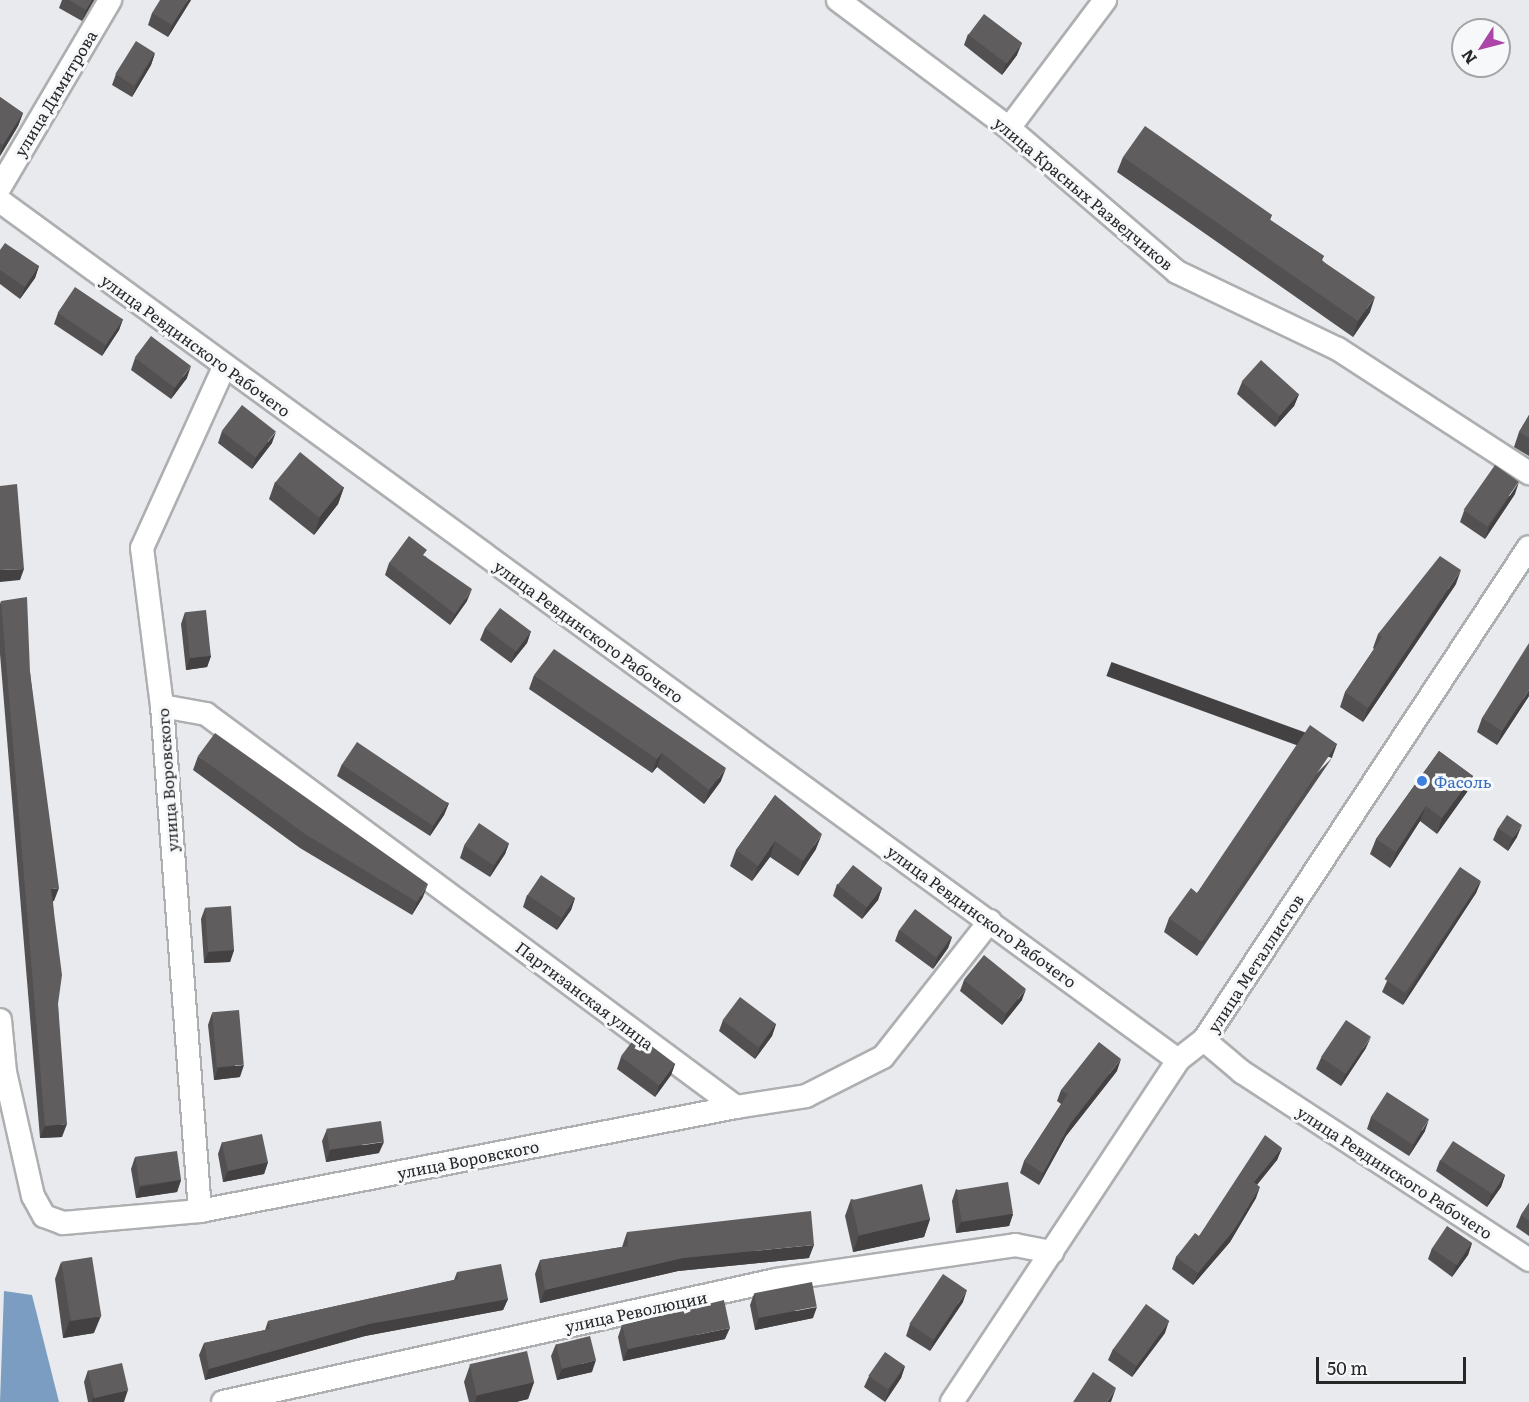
<!DOCTYPE html>
<html>
<head>
<meta charset="utf-8">
<style>
	body { margin:0 }
	#map { position:relative; width:1529px; height:1402px; overflow:hidden; background:#e8eaed; font-family:Literata,serif }
	div>[style] { position:absolute }
	.water>* { inset:0; background:#7b9dc1 }
	.roads { filter:drop-shadow(2px 0 #adafb1) drop-shadow(-2px 0 #adafb1) drop-shadow(0 2px #adafb1) drop-shadow(0 -2px #adafb1) }
	.minor>* { height:22px; margin:-11px; padding:0 11px; transform-origin:11px; border-radius:11px; background:#fff }
	.wall>* { inset:0; background:#535052 }
	.shaded-wall>* { inset:0; background:#434142; transform-origin:0 0 }
	.building>* { inset:0; background:#605d5f; transform-origin:0 0 }
	.dots>* { width:16px; height:16px; translate:-50% -50%; box-sizing:border-box; border:3px solid #f6f8fa; border-radius:50% }
	span { translate:-50% -50%; white-space:nowrap; text-align:center; line-height:1.15; -webkit-text-stroke:6px #f6f8fa; paint-order:stroke }
	.street-label { font-size:16px; color:#272728 }
	.shop-label { font-size:16px; color:#366cbe }
	.left { translate:0 -50%; text-align:left }
	.north { position:absolute; left:1451px; top:18px; width:60px; height:60px; box-sizing:border-box; background:#f6f8fa; border:2px solid #a3a4a6; border-radius:50%; rotate:234deg; font-size:16px; font-weight:700; line-height:24px; text-align:center; color:#272728 }
	.north::after { content:''; display:block; margin:auto; width:21px; height:27px; background:#ac45a8; clip-path:polygon(50% 0,100% 100%,50% 72%,0 100%) }
	.scale { position:absolute; left:1316px; top:1357px; width:150px; height:27px; box-sizing:border-box; border:3px solid #272728; border-top:0; padding-left:8px; font-size:18px; line-height:21px; white-space:nowrap; color:#272728; -webkit-text-stroke:4px #f6f8fa; paint-order:stroke }
</style>
</head>
<body>
<div id="map">
	<div class="water">
		<div style="clip-path:polygon(4px 1291px,32px 1295px,59px 1402px,0 1402px)"></div>
	</div>
	<div class="roads">
		<div class="minor">
			<div style="left:838px;top:0;width:214px;rotate:36.8deg"></div>
			<div style="left:1009px;top:128px;width:221px;rotate:40.6deg"></div>
			<div style="left:1177px;top:272px;width:178px;rotate:25.6deg"></div>
			<div style="left:1338px;top:349px;width:228px;rotate:33deg"></div>
			<div style="left:1009px;top:128px;width:160px;rotate:-53.1deg"></div>
			<div style="left:0;top:187px;width:217px;rotate:-59.5deg"></div>
			<div style="left:0;top:201px;width:1458px;rotate:36.1deg"></div>
			<div style="left:162px;top:706px;width:45px;rotate:10.3deg"></div>
			<div style="left:206px;top:714px;width:660px;rotate:36.56deg"></div>
			<div style="left:736px;top:1107px;width:71px;rotate:-8.9deg"></div>
			<div style="left:806px;top:1096px;width:86px;rotate:-26.9deg"></div>
			<div style="left:883px;top:1057px;width:173px;rotate:-51.8deg"></div>
			<div style="left:0;top:1020px;width:52px;rotate:84.5deg"></div>
			<div style="left:5px;top:1072px;width:127px;rotate:77.3deg"></div>
			<div style="left:33px;top:1196px;width:23px;rotate:61deg"></div>
			<div style="left:44px;top:1216px;width:20px;rotate:20deg"></div>
			<div style="left:63px;top:1223px;width:138px;rotate:-5deg"></div>
			<div style="left:200px;top:1211px;width:546px;rotate:-10.98deg"></div>
			<div style="left:1204px;top:1040px;width:50px;rotate:40.1deg"></div>
			<div style="left:1242px;top:1072px;width:343px;rotate:33.2deg"></div>
			<div style="left:200px;top:1211px;width:506px;rotate:-94.3deg"></div>
			<div style="left:162px;top:706px;width:159px;rotate:-97.2deg"></div>
			<div style="left:142px;top:548px;width:199px;rotate:-65.6deg"></div>
			<div style="left:223px;top:1402px;width:566px;rotate:-12.44deg"></div>
			<div style="left:776px;top:1280px;width:242px;rotate:-8.3deg"></div>
			<div style="left:1015px;top:1245px;width:38px;rotate:11deg"></div>
			<div style="left:952px;top:1402px;width:410px;rotate:-56.5deg"></div>
			<div style="left:1178px;top:1060px;width:33px;rotate:-38deg"></div>
			<div style="left:1204px;top:1040px;width:590px;rotate:-56.61deg"></div>
		</div>
	</div>
	<div class="wall">
		<div style="clip-path:polygon(62px 0,94px 0,82px 21px,59px 8px)"></div>
		<div style="clip-path:polygon(191px 0,168px 37px,148px 25px,152px 13px)"></div>
		<div style="clip-path:polygon(968px 34px,1017px 55px,1002px 75px,964px 45px)"></div>
		<div style="clip-path:polygon(155px 53px,151px 65px,132px 97px,112px 85px,116px 74px)"></div>
		<div style="clip-path:polygon(0 97px,23px 113px,18px 126px,0 156px)"></div>
		<div style="clip-path:polygon(1123px 157px,1272px 215px,1270px 220px,1324px 256px,1322px 260px,1370px 312px,1353px 337px,1117px 172px)"></div>
		<div style="clip-path:polygon(0 250px,39px 266px,35px 278px,20px 299px,0 284px)"></div>
		<div style="clip-path:polygon(58px 313px,123px 319px,119px 330px,102px 356px,54px 324px)"></div>
		<div style="clip-path:polygon(135px 358px,187px 378px,171px 399px,131px 370px)"></div>
		<div style="clip-path:polygon(1242px 382px,1299px 394px,1294px 406px,1275px 427px,1237px 394px)"></div>
		<div style="clip-path:polygon(1529px 415px,1529px 456px,1514px 447px,1519px 432px)"></div>
		<div style="clip-path:polygon(222px 431px,272px 443px,252px 469px,218px 443px)"></div>
		<div style="clip-path:polygon(275px 482px,344px 487px,338px 504px,314px 535px,269px 499px)"></div>
		<div style="clip-path:polygon(1515px 494px,1485px 539px,1460px 522px,1464px 511px)"></div>
		<div style="clip-path:polygon(425px 556px,467px 601px,450px 625px,385px 575px,389px 563px)"></div>
		<div style="clip-path:polygon(1456px 584px,1363px 722px,1340px 707px,1345px 692px,1374px 649px,1373px 648px,1378px 634px)"></div>
		<div style="clip-path:polygon(1px 601px,30px 672px,54px 901px,53px 901px,58px 1004px,62px 1137px,40px 1138px,0 654px,0 604px)"></div>
		<div style="clip-path:polygon(185px 612px,211px 656px,207px 667px,186px 670px,181px 624px)"></div>
		<div style="clip-path:polygon(485px 628px,531px 631px,527px 643px,511px 663px,480px 640px)"></div>
		<div style="clip-path:polygon(534px 675px,721px 781px,704px 804px,657px 767px,652px 773px,529px 689px)"></div>
		<div style="clip-path:polygon(1529px 696px,1497px 745px,1477px 732px,1482px 718px)"></div>
		<div style="clip-path:polygon(1439px 751px,1473px 776px,1467px 792px,1437px 834px,1420px 821px,1390px 868px,1370px 854px,1376px 839px)"></div>
		<div style="clip-path:polygon(198px 756px,423px 897px,412px 915px,300px 848px,193px 770px)"></div>
		<div style="clip-path:polygon(1332px 758px,1197px 956px,1164px 932px,1169px 918px,1197px 893px)"></div>
		<div style="clip-path:polygon(342px 764px,449px 803px,444px 815px,430px 836px,337px 776px)"></div>
		<div style="clip-path:polygon(775px 795px,816px 849px,798px 876px,770px 857px,752px 881px,730px 866px,736px 850px)"></div>
		<div style="clip-path:polygon(1498px 828px,1517px 837px,1508px 851px,1493px 840px)"></div>
		<div style="clip-path:polygon(509px 843px,505px 854px,490px 877px,460px 858px,464px 846px)"></div>
		<div style="clip-path:polygon(1481px 881px,1476px 893px,1403px 1005px,1382px 992px,1387px 981px)"></div>
		<div style="clip-path:polygon(837px 884px,882px 888px,878px 900px,862px 919px,833px 896px)"></div>
		<div style="clip-path:polygon(527px 895px,575px 898px,571px 910px,557px 930px,523px 907px)"></div>
		<div style="clip-path:polygon(205px 908px,234px 950px,230px 962px,204px 963px,201px 919px)"></div>
		<div style="clip-path:polygon(899px 930px,952px 937px,948px 948px,933px 969px,895px 941px)"></div>
		<div style="clip-path:polygon(964px 980px,1022px 1000px,1002px 1025px,960px 991px)"></div>
		<div style="clip-path:polygon(212px 1013px,240px 1077px,214px 1080px,208px 1025px)"></div>
		<div style="clip-path:polygon(723px 1020px,776px 1024px,772px 1036px,755px 1059px,719px 1031px)"></div>
		<div style="clip-path:polygon(1366px 1048px,1341px 1086px,1316px 1069px,1321px 1058px)"></div>
		<div style="clip-path:polygon(621px 1057px,675px 1064px,671px 1075px,655px 1097px,617px 1069px)"></div>
		<div style="clip-path:polygon(1117px 1071px,1066px 1136px,1039px 1185px,1020px 1173px,1024px 1161px,1061px 1104px,1057px 1101px,1061px 1090px)"></div>
		<div style="clip-path:polygon(1371px 1117px,1425px 1131px,1409px 1156px,1367px 1129px)"></div>
		<div style="clip-path:polygon(327px 1129px,379px 1153px,326px 1162px,322px 1141px)"></div>
		<div style="clip-path:polygon(222px 1142px,268px 1162px,264px 1174px,223px 1182px,218px 1154px)"></div>
		<div style="clip-path:polygon(1282px 1148px,1277px 1160px,1257px 1185px,1256px 1198px,1230px 1242px,1193px 1285px,1172px 1269px,1176px 1257px,1199px 1236px)"></div>
		<div style="clip-path:polygon(135px 1157px,181px 1180px,177px 1192px,136px 1198px,131px 1169px)"></div>
		<div style="clip-path:polygon(1440px 1160px,1505px 1175px,1501px 1187px,1487px 1207px,1436px 1171px)"></div>
		<div style="clip-path:polygon(956px 1189px,1013px 1214px,1009px 1226px,956px 1233px,952px 1201px)"></div>
		<div style="clip-path:polygon(851px 1199px,930px 1219px,924px 1237px,853px 1252px,845px 1216px)"></div>
		<div style="clip-path:polygon(1529px 1203px,1529px 1236px,1516px 1227px,1521px 1215px)"></div>
		<div style="clip-path:polygon(627px 1232px,809px 1258px,678px 1271px,540px 1303px,535px 1274px,540px 1260px,622px 1247px)"></div>
		<div style="clip-path:polygon(1472px 1243px,1468px 1255px,1452px 1277px,1428px 1259px,1432px 1248px)"></div>
		<div style="clip-path:polygon(61px 1262px,94px 1333px,63px 1338px,55px 1279px)"></div>
		<div style="clip-path:polygon(457px 1272px,508px 1299px,503px 1310px,365px 1336px,205px 1380px,199px 1355px,204px 1343px,265px 1330px,268px 1321px,454px 1280px)"></div>
		<div style="clip-path:polygon(754px 1294px,813px 1318px,755px 1330px,750px 1305px)"></div>
		<div style="clip-path:polygon(963px 1302px,930px 1351px,906px 1336px,910px 1324px)"></div>
		<div style="clip-path:polygon(622px 1325px,725px 1339px,623px 1361px,618px 1337px)"></div>
		<div style="clip-path:polygon(1165px 1333px,1132px 1377px,1108px 1360px,1113px 1349px)"></div>
		<div style="clip-path:polygon(556px 1344px,592px 1372px,557px 1380px,551px 1356px)"></div>
		<div style="clip-path:polygon(470px 1365px,534px 1382px,528px 1399px,516px 1402px,469px 1402px,464px 1382px)"></div>
		<div style="clip-path:polygon(905px 1366px,901px 1378px,885px 1402px,864px 1387px,869px 1376px)"></div>
		<div style="clip-path:polygon(88px 1370px,124px 1402px,88px 1402px,84px 1382px)"></div>
	</div>
	<div class="shaded-wall">
		<div style="clip-path:polygon(92px 0,94px 0,82px 21px,86px 10px)"></div>
		<div style="clip-path:polygon(188px 0,191px 0,168px 37px,172px 25px)"></div>
		<div style="clip-path:polygon(1022px 43px,1017px 55px,1002px 75px,1006px 63px)"></div>
		<div style="clip-path:polygon(155px 53px,151px 65px,132px 97px,136px 86px)"></div>
		<div style="clip-path:polygon(23px 113px,18px 126px,0 156px,3px 145px)"></div>
		<div style="clip-path:polygon(39px 266px,35px 278px,20px 299px,25px 287px)"></div>
		<div style="clip-path:polygon(1375px 297px,1370px 312px,1353px 337px,1358px 321px)"></div>
		<div style="clip-path:polygon(123px 319px,119px 330px,102px 356px,106px 344px)"></div>
		<div style="clip-path:polygon(191px 366px,187px 378px,171px 399px,175px 388px)"></div>
		<div style="clip-path:polygon(1299px 394px,1294px 406px,1275px 427px,1280px 415px)"></div>
		<div style="clip-path:polygon(276px 432px,272px 443px,252px 469px,256px 457px)"></div>
		<div style="clip-path:polygon(1519px 482px,1515px 494px,1485px 539px,1489px 527px)"></div>
		<div style="clip-path:polygon(344px 487px,338px 504px,314px 535px,320px 517px)"></div>
		<div style="clip-path:polygon(24px 569px,20px 580px,0 582px,0 570px)"></div>
		<div style="clip-path:polygon(1461px 570px,1456px 584px,1363px 722px,1368px 708px)"></div>
		<div style="clip-path:polygon(472px 589px,467px 601px,450px 625px,455px 614px)"></div>
		<div style="clip-path:polygon(531px 631px,527px 643px,511px 663px,515px 652px)"></div>
		<div style="clip-path:polygon(211px 656px,207px 667px,186px 670px,190px 658px)"></div>
		<div style="clip-path:polygon(1529px 690px,1529px 696px,1497px 745px,1502px 731px)"></div>
		<div style="left:1337px;top:744px;width:15px;height:240px;rotate:110deg"></div>
		<div style="clip-path:polygon(662px 753px,657px 767px,652px 773px,657px 759px)"></div>
		<div style="clip-path:polygon(726px 768px,721px 781px,704px 804px,709px 790px)"></div>
		<div style="clip-path:polygon(1473px 776px,1467px 792px,1437px 834px,1442px 818px)"></div>
		<div style="clip-path:polygon(449px 803px,444px 815px,430px 836px,434px 824px)"></div>
		<div style="clip-path:polygon(1426px 806px,1420px 821px,1390px 868px,1396px 852px)"></div>
		<div style="clip-path:polygon(1522px 825px,1517px 837px,1508px 851px,1512px 839px)"></div>
		<div style="clip-path:polygon(822px 834px,816px 849px,798px 876px,803px 861px)"></div>
		<div style="clip-path:polygon(775px 841px,770px 857px,752px 881px,758px 866px)"></div>
		<div style="clip-path:polygon(509px 843px,505px 854px,490px 877px,494px 866px)"></div>
		<div style="clip-path:polygon(1481px 881px,1476px 893px,1403px 1005px,1408px 993px)"></div>
		<div style="clip-path:polygon(428px 884px,423px 897px,412px 915px,417px 902px)"></div>
		<div style="clip-path:polygon(59px 888px,54px 901px,46px 902px,51px 889px)"></div>
		<div style="clip-path:polygon(882px 888px,878px 900px,862px 919px,866px 908px)"></div>
		<div style="clip-path:polygon(575px 898px,571px 910px,557px 930px,562px 919px)"></div>
		<div style="clip-path:polygon(952px 937px,948px 948px,933px 969px,937px 958px)"></div>
		<div style="clip-path:polygon(234px 950px,230px 962px,204px 963px,208px 952px)"></div>
		<div style="clip-path:polygon(1026px 989px,1022px 1000px,1002px 1025px,1006px 1014px)"></div>
		<div style="clip-path:polygon(776px 1024px,772px 1036px,755px 1059px,760px 1047px)"></div>
		<div style="clip-path:polygon(1371px 1037px,1366px 1048px,1341px 1086px,1345px 1074px)"></div>
		<div style="clip-path:polygon(1121px 1059px,1117px 1071px,1066px 1136px,1039px 1185px,1043px 1173px,1070px 1124px)"></div>
		<div style="clip-path:polygon(675px 1064px,671px 1075px,655px 1097px,659px 1085px)"></div>
		<div style="clip-path:polygon(244px 1065px,240px 1077px,214px 1080px,218px 1068px)"></div>
		<div style="clip-path:polygon(1429px 1119px,1425px 1131px,1409px 1156px,1414px 1144px)"></div>
		<div style="clip-path:polygon(67px 1124px,62px 1137px,40px 1138px,45px 1126px)"></div>
		<div style="clip-path:polygon(384px 1142px,379px 1153px,326px 1162px,330px 1150px)"></div>
		<div style="clip-path:polygon(1282px 1148px,1277px 1160px,1249px 1194px,1254px 1182px)"></div>
		<div style="clip-path:polygon(268px 1162px,264px 1174px,223px 1182px,228px 1171px)"></div>
		<div style="clip-path:polygon(1505px 1175px,1501px 1187px,1487px 1207px,1491px 1195px)"></div>
		<div style="clip-path:polygon(181px 1180px,177px 1192px,136px 1198px,140px 1187px)"></div>
		<div style="clip-path:polygon(1260px 1187px,1256px 1198px,1230px 1242px,1193px 1285px,1198px 1273px)"></div>
		<div style="clip-path:polygon(1013px 1214px,1009px 1226px,956px 1233px,961px 1222px)"></div>
		<div style="clip-path:polygon(930px 1219px,924px 1237px,853px 1252px,859px 1235px)"></div>
		<div style="clip-path:polygon(1472px 1243px,1468px 1255px,1452px 1277px,1456px 1265px)"></div>
		<div style="clip-path:polygon(814px 1245px,809px 1258px,678px 1271px,540px 1303px,545px 1290px,683px 1258px)"></div>
		<div style="clip-path:polygon(967px 1290px,963px 1302px,930px 1351px,934px 1340px)"></div>
		<div style="clip-path:polygon(508px 1299px,503px 1310px,365px 1336px,205px 1380px,209px 1369px,369px 1324px)"></div>
		<div style="clip-path:polygon(817px 1307px,813px 1318px,755px 1330px,759px 1318px)"></div>
		<div style="clip-path:polygon(101px 1316px,94px 1333px,63px 1338px,70px 1320px)"></div>
		<div style="clip-path:polygon(1169px 1321px,1165px 1333px,1132px 1377px,1136px 1366px)"></div>
		<div style="clip-path:polygon(730px 1328px,725px 1339px,623px 1361px,628px 1349px)"></div>
		<div style="clip-path:polygon(596px 1360px,592px 1372px,557px 1380px,562px 1369px)"></div>
		<div style="clip-path:polygon(905px 1366px,901px 1378px,885px 1402px,889px 1390px)"></div>
		<div style="clip-path:polygon(534px 1382px,528px 1399px,516px 1402px,475px 1402px,477px 1395px)"></div>
		<div style="clip-path:polygon(1116px 1388px,1111px 1402px,1107px 1402px)"></div>
		<div style="clip-path:polygon(128px 1390px,124px 1402px,92px 1402px,93px 1397px)"></div>
	</div>
	<div class="building">
		<div style="clip-path:polygon(69px 0,92px 0,86px 10px)"></div>
		<div style="clip-path:polygon(160px 0,188px 0,172px 25px,152px 13px)"></div>
		<div style="left:984px;top:14px;width:48px;height:26px;rotate:37deg"></div>
		<div style="left:136px;top:41px;width:22px;height:39px;rotate:32deg"></div>
		<div style="clip-path:polygon(0 97px,23px 113px,3px 145px,0 143px)"></div>
		<div style="clip-path:polygon(1145px 126px,1272px 215px,1269px 219px,1324px 256px,1321px 260px,1375px 297px,1358px 321px,1123px 157px)"></div>
		<div style="clip-path:polygon(5px 243px,39px 266px,25px 287px,0 270px,0 250px)"></div>
		<div style="left:75px;top:287px;width:58px;height:31px;rotate:34deg"></div>
		<div style="left:151px;top:336px;width:50px;height:27px;rotate:37deg"></div>
		<div style="left:1261px;top:360px;width:51px;height:29px;rotate:42deg"></div>
		<div style="left:242px;top:405px;width:43px;height:33px;rotate:38deg"></div>
		<div style="clip-path:polygon(1529px 415px,1529px 438px,1519px 432px)"></div>
		<div style="left:300px;top:452px;width:56px;height:39px;rotate:39deg"></div>
		<div style="left:1495px;top:465px;width:29px;height:55px;rotate:35deg"></div>
		<div style="clip-path:polygon(17px 484px,24px 569px,0 570px,0 486px)"></div>
		<div style="clip-path:polygon(409px 536px,427px 550px,423px 555px,472px 589px,455px 614px,389px 563px)"></div>
		<div style="clip-path:polygon(1440px 556px,1461px 570px,1368px 708px,1345px 692px,1382px 637px,1378px 634px)"></div>
		<div style="clip-path:polygon(27px 597px,30px 672px,59px 888px,51px 889px,62px 975px,58px 1004px,67px 1124px,45px 1126px,1px 601px)"></div>
		<div style="left:500px;top:608px;width:39px;height:25px;rotate:37deg"></div>
		<div style="left:206px;top:610px;width:46px;height:21px;rotate:84deg"></div>
		<div style="clip-path:polygon(1529px 643px,1529px 690px,1502px 731px,1482px 718px)"></div>
		<div style="clip-path:polygon(554px 649px,726px 768px,709px 790px,662px 753px,657px 759px,534px 675px)"></div>
		<div style="clip-path:polygon(1310px 725px,1337px 744px,1202px 942px,1169px 918px,1191px 888px,1197px 893px)"></div>
		<div style="clip-path:polygon(215px 733px,428px 884px,417px 902px,305px 834px,198px 756px)"></div>
		<div style="left:357px;top:742px;width:110px;height:27px;rotate:34deg"></div>
		<div style="clip-path:polygon(1439px 751px,1473px 776px,1442px 818px,1426px 806px,1396px 852px,1376px 839px)"></div>
		<div style="clip-path:polygon(775px 795px,822px 834px,803px 861px,775px 841px,758px 866px,736px 850px)"></div>
		<div style="left:1507px;top:815px;width:18px;height:16px;rotate:34deg"></div>
		<div style="left:479px;top:823px;width:36px;height:27px;rotate:34deg"></div>
		<div style="left:853px;top:865px;width:37px;height:25px;rotate:38deg"></div>
		<div style="left:1460px;top:867px;width:25px;height:135px;rotate:34deg"></div>
		<div style="left:541px;top:875px;width:41px;height:24px;rotate:34deg"></div>
		<div style="left:231px;top:906px;width:44px;height:26px;rotate:86deg"></div>
		<div style="left:915px;top:909px;width:46px;height:26px;rotate:37deg"></div>
		<div style="left:984px;top:955px;width:54px;height:32px;rotate:39deg"></div>
		<div style="left:740px;top:997px;width:45px;height:29px;rotate:37deg"></div>
		<div style="left:239px;top:1010px;width:55px;height:27px;rotate:85deg"></div>
		<div style="left:1346px;top:1020px;width:30px;height:45px;rotate:34deg"></div>
		<div style="left:637px;top:1035px;width:48px;height:27px;rotate:37deg"></div>
		<div style="clip-path:polygon(1099px 1042px,1121px 1059px,1070px 1124px,1043px 1173px,1024px 1161px,1068px 1094px,1061px 1090px)"></div>
		<div style="left:1387px;top:1092px;width:50px;height:30px;rotate:33deg"></div>
		<div style="left:381px;top:1121px;width:21px;height:55px;rotate:82deg"></div>
		<div style="left:262px;top:1134px;width:29px;height:41px;rotate:78deg"></div>
		<div style="clip-path:polygon(1265px 1135px,1282px 1148px,1254px 1182px,1260px 1187px,1234px 1230px,1198px 1273px,1176px 1257px,1195px 1233px,1199px 1236px)"></div>
		<div style="left:1453px;top:1141px;width:62px;height:23px;rotate:33deg"></div>
		<div style="left:177px;top:1151px;width:29px;height:42px;rotate:82deg"></div>
		<div style="left:1008px;top:1182px;width:32px;height:52px;rotate:81deg"></div>
		<div style="left:922px;top:1184px;width:36px;height:73px;rotate:77deg"></div>
		<div style="clip-path:polygon(1529px 1203px,1529px 1221px,1521px 1215px)"></div>
		<div style="clip-path:polygon(811px 1211px,814px 1245px,683px 1258px,545px 1290px,540px 1260px,628px 1246px,627px 1232px)"></div>
		<div style="left:1447px;top:1226px;width:30px;height:27px;rotate:34deg"></div>
		<div style="left:92px;top:1257px;width:60px;height:31px;rotate:81deg"></div>
		<div style="clip-path:polygon(501px 1264px,508px 1299px,369px 1324px,209px 1369px,204px 1343px,270px 1329px,268px 1321px,458px 1279px,457px 1272px)"></div>
		<div style="left:943px;top:1274px;width:29px;height:60px;rotate:34deg"></div>
		<div style="left:812px;top:1282px;width:25px;height:59px;rotate:79deg"></div>
		<div style="clip-path:polygon(724px 1300px,730px 1328px,628px 1349px,622px 1325px)"></div>
		<div style="left:1146px;top:1304px;width:29px;height:56px;rotate:36deg"></div>
		<div style="left:590px;top:1336px;width:25px;height:35px;rotate:76deg"></div>
		<div style="left:527px;top:1351px;width:32px;height:59px;rotate:77deg"></div>
		<div style="left:885px;top:1352px;width:24px;height:29px;rotate:35deg"></div>
		<div style="left:122px;top:1363px;width:28px;height:35px;rotate:77deg"></div>
		<div style="clip-path:polygon(1093px 1372px,1116px 1388px,1107px 1402px,1073px 1402px)"></div>
	</div>
	<div class="dots">
		<div style="left:1422px;top:781px;background:#3f7fe0"></div>
	</div>
	<div class="street-label">
		<span style="left:55px;top:93px;rotate:-59deg">улица Димитрова</span>
		<span style="left:1084px;top:193px;rotate:40deg">улица Красных Разведчиков</span>
		<span style="left:196px;top:345px;rotate:36deg">улица Ревдинского Рабочего</span>
		<span style="left:589px;top:631px;rotate:36deg">улица Ревдинского Рабочего</span>
		<span style="left:167px;top:780px;rotate:-94deg">улица Воровского</span>
		<span style="left:982px;top:916px;rotate:36deg">улица Ревдинского Рабочего</span>
		<span style="left:1255px;top:963px;rotate:-57deg">улица Металлистов</span>
		<span style="left:585px;top:995px;rotate:37deg">Партизанская улица</span>
		<span style="left:468px;top:1159px;rotate:-11deg">улица Воровского</span>
		<span style="left:1395px;top:1172px;rotate:33deg">улица Ревдинского Рабочего</span>
		<span style="left:636px;top:1311px;rotate:-12deg">улица Революции</span>
	</div>
	<div class="shop-label">
		<span class="left" style="left:1434px;top:781px">Фасоль</span>
	</div>
	<div class="north">N</div>
	<div class="scale">50 m</div>
</div>
</body>
</html>
